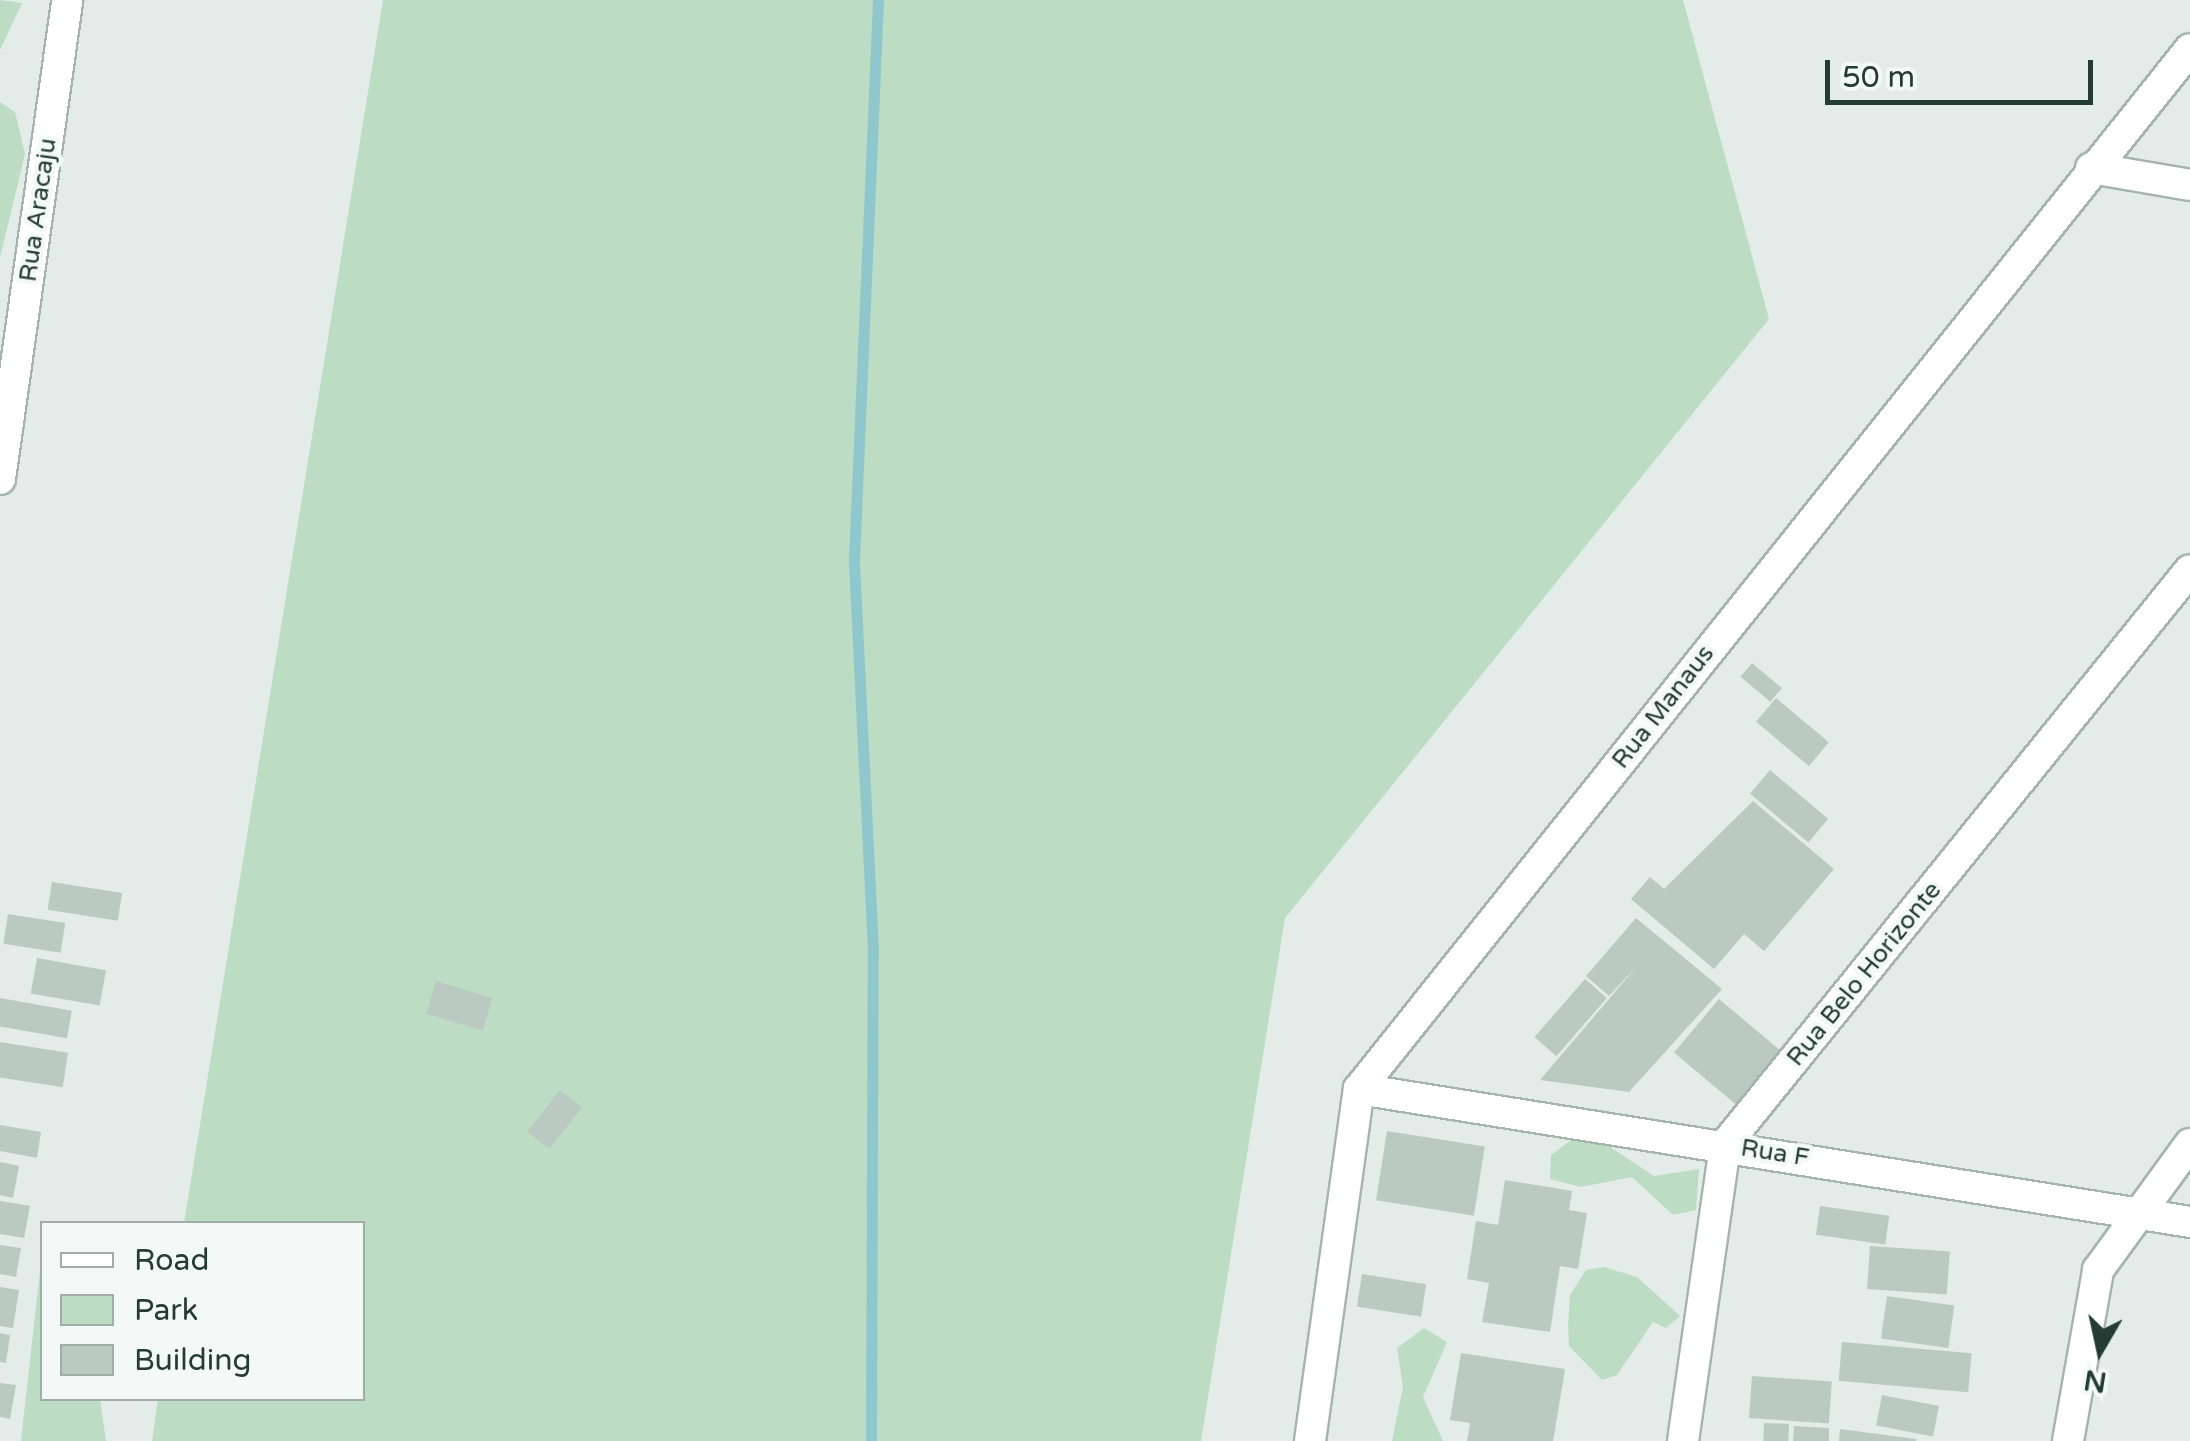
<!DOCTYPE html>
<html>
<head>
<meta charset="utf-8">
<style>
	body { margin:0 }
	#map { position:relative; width:2190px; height:1441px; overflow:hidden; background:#e3ece8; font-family:"Varela Round",sans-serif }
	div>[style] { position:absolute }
	.green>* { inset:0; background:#bddcc4 }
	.stream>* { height:11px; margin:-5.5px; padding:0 5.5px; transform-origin:5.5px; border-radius:5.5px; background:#8fc7cd }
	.building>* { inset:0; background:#bbc9c3; transform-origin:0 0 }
	.roads { filter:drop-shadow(2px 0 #a6b4ae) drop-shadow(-2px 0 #a6b4ae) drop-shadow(0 2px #a6b4ae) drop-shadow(0 -2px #a6b4ae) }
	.minor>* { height:30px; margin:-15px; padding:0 15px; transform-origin:15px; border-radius:15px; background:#fff }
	span { translate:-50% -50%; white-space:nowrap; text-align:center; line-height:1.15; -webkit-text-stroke:9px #f3f9f6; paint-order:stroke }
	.street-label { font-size:25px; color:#243c34 }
	.legend { position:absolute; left:40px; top:1221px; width:325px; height:180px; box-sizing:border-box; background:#f3f9f6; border:2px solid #a0ada8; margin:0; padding:12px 18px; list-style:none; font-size:30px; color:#243c34 }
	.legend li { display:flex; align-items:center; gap:20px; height:50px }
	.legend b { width:50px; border:2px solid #a0ada8 }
	.north { position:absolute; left:2050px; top:1301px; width:100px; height:100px; -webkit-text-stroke:8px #f3f9f6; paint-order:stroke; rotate:189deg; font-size:28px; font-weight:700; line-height:40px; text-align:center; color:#243c34 }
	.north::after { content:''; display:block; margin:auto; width:35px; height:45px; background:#243c34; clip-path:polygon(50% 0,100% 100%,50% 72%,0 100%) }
	.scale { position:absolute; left:1825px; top:60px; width:268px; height:45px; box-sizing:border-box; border:5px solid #243c34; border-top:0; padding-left:12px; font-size:30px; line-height:35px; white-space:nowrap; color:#243c34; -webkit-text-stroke:8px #f3f9f6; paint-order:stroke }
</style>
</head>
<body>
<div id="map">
	<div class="green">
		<div style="clip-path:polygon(0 0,22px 3px,0 50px)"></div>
		<div style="clip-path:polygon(383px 0,1683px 0,1769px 319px,1285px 918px,1201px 1441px,152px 1441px,158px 1399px,362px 1398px,362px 1224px,184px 1223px)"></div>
		<div style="clip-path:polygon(0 102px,15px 112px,25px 154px,0 258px)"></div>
		<div style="clip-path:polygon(1574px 1138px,1601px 1141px,1654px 1176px,1699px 1169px,1696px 1210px,1673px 1215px,1632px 1177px,1581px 1187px,1550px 1179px,1551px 1155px)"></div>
		<div style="clip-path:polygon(42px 1253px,42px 1398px,100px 1399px,106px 1441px,21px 1441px)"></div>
		<div style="clip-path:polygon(1604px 1267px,1637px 1277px,1680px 1316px,1666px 1328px,1653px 1322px,1617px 1375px,1602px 1380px,1569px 1346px,1568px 1326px,1570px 1295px,1586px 1270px)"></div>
		<div style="clip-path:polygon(1424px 1328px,1447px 1342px,1423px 1397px,1443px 1441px,1392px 1441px,1403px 1387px,1397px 1348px)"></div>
	</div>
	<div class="stream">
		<div style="left:871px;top:1441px;width:490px;rotate:-89.8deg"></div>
		<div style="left:873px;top:951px;width:392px;rotate:-92.8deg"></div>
		<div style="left:854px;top:559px;width:560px;rotate:-87.54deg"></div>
	</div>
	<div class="building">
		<div style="left:1752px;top:663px;width:39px;height:18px;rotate:40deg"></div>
		<div style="left:1776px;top:698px;width:69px;height:31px;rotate:40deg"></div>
		<div style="left:1770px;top:770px;width:76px;height:31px;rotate:40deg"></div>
		<div style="clip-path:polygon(1753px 801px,1834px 869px,1764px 951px,1744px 934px,1714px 969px,1631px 899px,1650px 877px,1664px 889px)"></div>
		<div style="left:52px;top:882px;width:71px;height:28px;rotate:9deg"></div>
		<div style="left:8px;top:914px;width:58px;height:30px;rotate:9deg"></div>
		<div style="clip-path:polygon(1636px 918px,1722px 989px,1629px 1092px,1540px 1080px,1638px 965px,1609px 996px,1586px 976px)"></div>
		<div style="left:37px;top:958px;width:70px;height:36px;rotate:10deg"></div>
		<div style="left:1585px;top:979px;width:29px;height:77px;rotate:41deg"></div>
		<div style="left:436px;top:981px;width:59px;height:34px;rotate:17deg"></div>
		<div style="left:0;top:998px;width:73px;height:28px;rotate:10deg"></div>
		<div style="left:1719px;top:999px;width:82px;height:70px;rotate:40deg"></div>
		<div style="left:0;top:1042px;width:69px;height:35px;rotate:9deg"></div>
		<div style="left:560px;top:1090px;width:28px;height:53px;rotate:38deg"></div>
		<div style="clip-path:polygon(0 1125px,41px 1132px,37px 1158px,0 1151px)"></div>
		<div style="left:1387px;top:1131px;width:99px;height:70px;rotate:9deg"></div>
		<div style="clip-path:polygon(0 1162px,19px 1166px,13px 1198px,0 1195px)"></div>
		<div style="clip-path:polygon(1505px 1180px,1572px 1191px,1569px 1210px,1587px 1213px,1578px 1269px,1560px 1266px,1550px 1332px,1482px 1322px,1489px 1283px,1467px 1279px,1476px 1221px,1498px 1225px)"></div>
		<div style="clip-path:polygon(0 1201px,30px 1206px,24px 1238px,0 1234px)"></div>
		<div style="left:1820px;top:1206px;width:70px;height:29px;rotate:8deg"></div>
		<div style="clip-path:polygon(0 1245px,21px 1248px,16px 1277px,0 1274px)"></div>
		<div style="left:1870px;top:1246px;width:80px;height:43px;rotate:4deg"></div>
		<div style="left:1362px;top:1274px;width:65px;height:33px;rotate:9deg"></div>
		<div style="clip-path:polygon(0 1287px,19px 1290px,13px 1328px,0 1326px)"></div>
		<div style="left:1887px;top:1296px;width:68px;height:43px;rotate:8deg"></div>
		<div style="clip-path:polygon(0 1333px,10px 1335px,6px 1363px,0 1362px)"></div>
		<div style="left:1842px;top:1342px;width:130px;height:39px;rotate:5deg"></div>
		<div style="clip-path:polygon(1461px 1353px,1565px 1369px,1553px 1441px,1467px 1441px,1470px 1423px,1450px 1420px)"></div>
		<div style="left:1752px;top:1376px;width:80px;height:42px;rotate:4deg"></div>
		<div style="clip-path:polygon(0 1383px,16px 1385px,10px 1419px,0 1417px)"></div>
		<div style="left:1882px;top:1395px;width:58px;height:31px;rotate:11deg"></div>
		<div style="left:1764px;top:1423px;width:25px;height:18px;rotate:2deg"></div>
		<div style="clip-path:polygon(1794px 1426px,1829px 1428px,1829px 1441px,1793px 1441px)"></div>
		<div style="clip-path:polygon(1840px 1429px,1916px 1439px,1916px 1441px,1839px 1441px)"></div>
	</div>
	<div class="roads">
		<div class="minor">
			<div style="left:2091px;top:168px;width:100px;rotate:9.7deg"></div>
			<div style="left:0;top:479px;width:484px;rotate:-82deg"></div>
			<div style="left:1359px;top:1089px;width:842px;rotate:9.09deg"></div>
			<div style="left:1310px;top:1441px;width:355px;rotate:-82.1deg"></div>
			<div style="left:1359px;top:1089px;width:1331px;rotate:-51.37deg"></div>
			<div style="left:1683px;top:1441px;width:299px;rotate:-81.9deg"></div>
			<div style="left:1725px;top:1145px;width:739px;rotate:-51.04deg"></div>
			<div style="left:2068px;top:1441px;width:174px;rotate:-80deg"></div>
			<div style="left:2098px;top:1270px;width:156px;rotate:-53.9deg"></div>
		</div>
	</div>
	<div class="street-label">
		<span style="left:38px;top:210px;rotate:-82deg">Rua Aracaju</span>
		<span style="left:1663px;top:707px;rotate:-52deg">Rua Manaus</span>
		<span style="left:1864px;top:974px;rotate:-51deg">Rua Belo Horizonte</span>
		<span style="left:1775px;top:1153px;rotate:9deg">Rua F</span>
	</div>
	<ul class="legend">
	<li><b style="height:12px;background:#fff"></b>Road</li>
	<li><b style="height:28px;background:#bddcc4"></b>Park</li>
	<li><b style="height:28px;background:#bbc9c3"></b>Building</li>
	</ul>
	<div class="north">N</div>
	<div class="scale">50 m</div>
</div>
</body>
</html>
